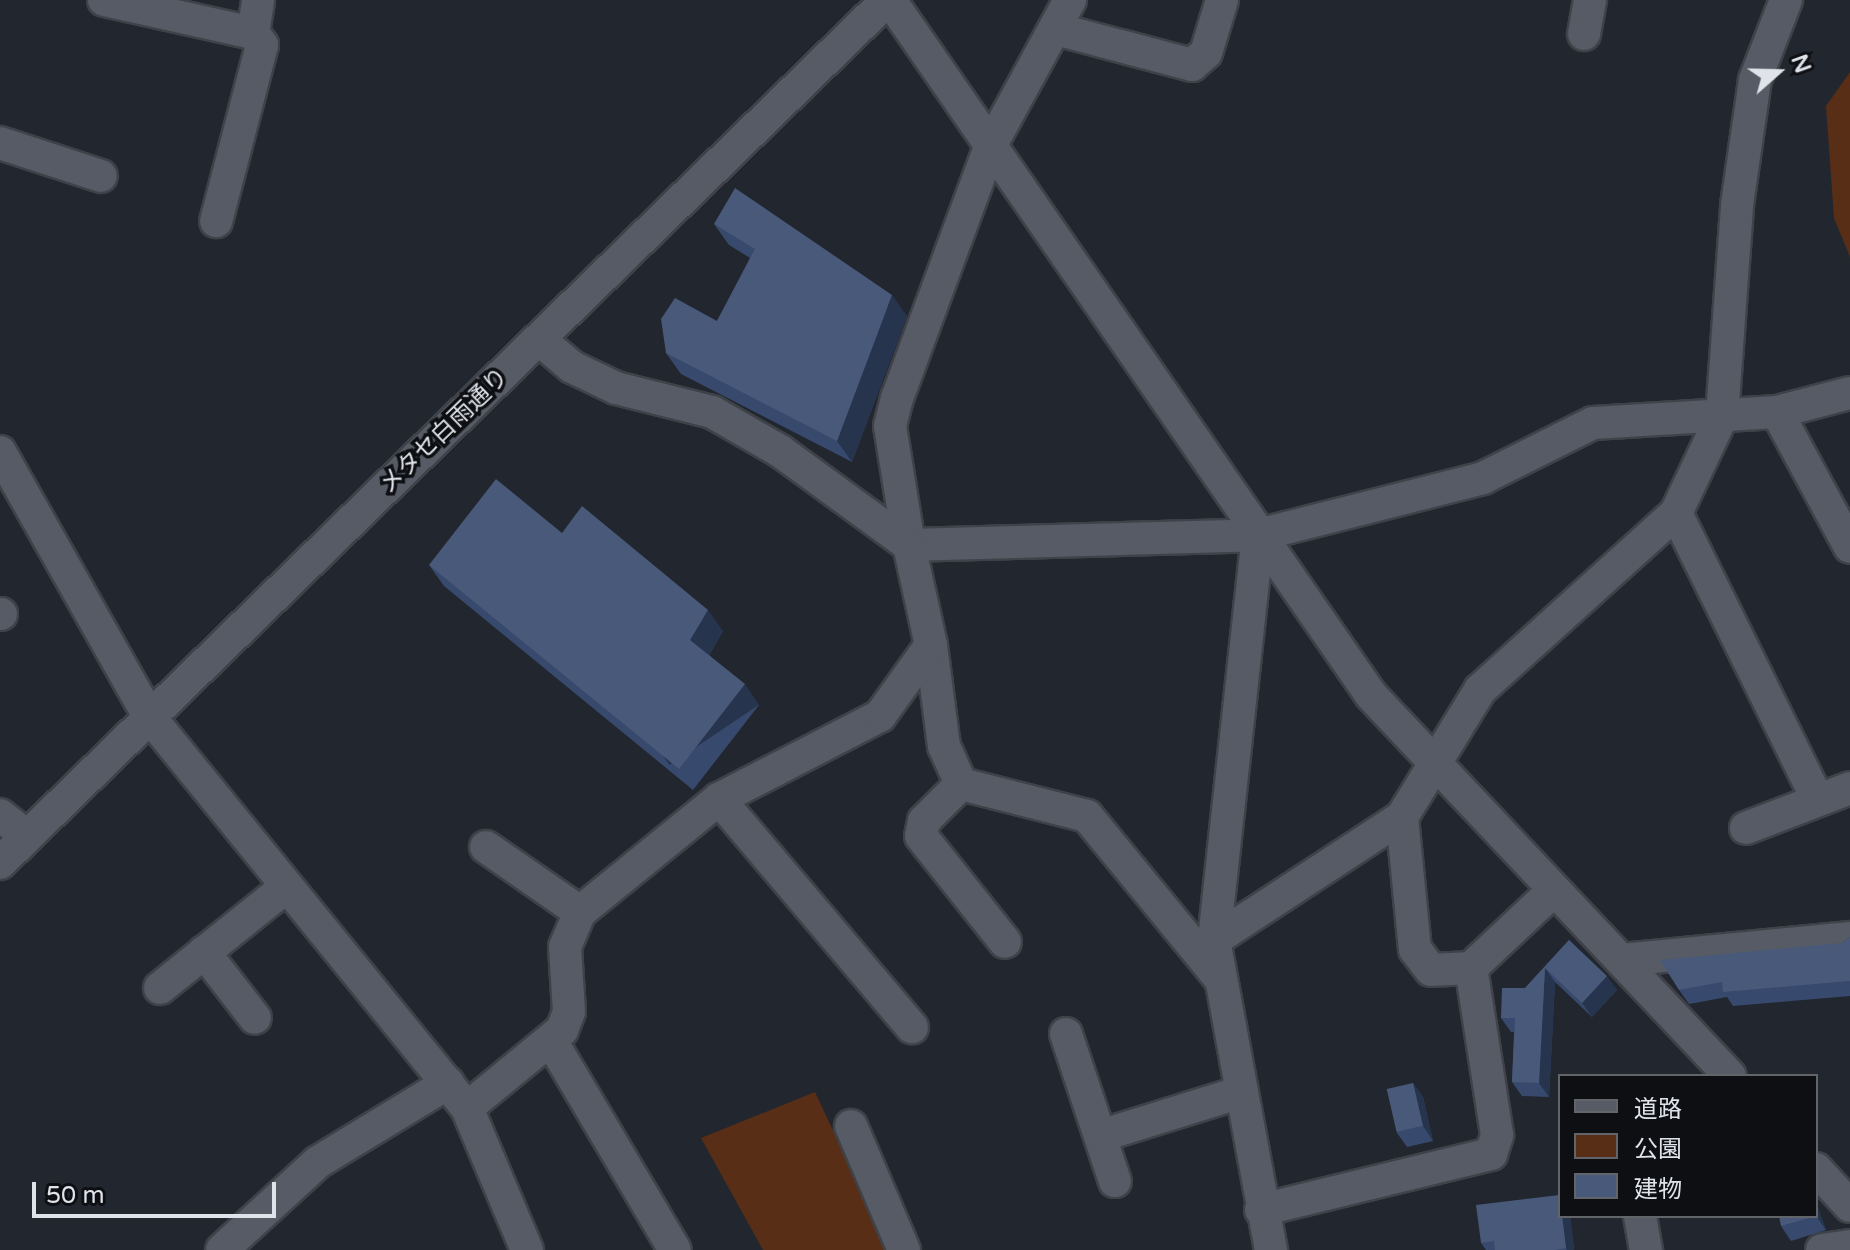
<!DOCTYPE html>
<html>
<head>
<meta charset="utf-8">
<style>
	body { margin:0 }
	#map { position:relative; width:1850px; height:1250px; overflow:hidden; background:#22262e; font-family:"Varela Round","Noto Sans JP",sans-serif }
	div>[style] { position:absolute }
	.green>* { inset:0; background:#582e16 }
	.roads { filter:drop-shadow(2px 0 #3f4249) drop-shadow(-2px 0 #3f4249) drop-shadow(0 2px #3f4249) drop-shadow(0 -2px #3f4249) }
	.minor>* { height:32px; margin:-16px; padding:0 16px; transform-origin:16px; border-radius:16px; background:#565b65 }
	.wall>* { inset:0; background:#37496c }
	.shaded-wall>* { inset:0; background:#27344e; transform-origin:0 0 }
	.building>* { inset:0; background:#49597a; transform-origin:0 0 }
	span { translate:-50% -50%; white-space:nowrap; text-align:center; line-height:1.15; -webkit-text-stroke:7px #0d0f13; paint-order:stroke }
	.street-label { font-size:24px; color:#e0e3e9 }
	.legend { position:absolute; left:1558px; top:1074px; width:260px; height:144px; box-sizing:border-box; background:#0d0f13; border:2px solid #616469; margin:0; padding:10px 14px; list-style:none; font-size:24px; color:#e0e3e9 }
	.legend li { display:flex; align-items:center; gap:16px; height:40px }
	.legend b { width:40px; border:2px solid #616469 }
	.north { position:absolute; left:1738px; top:32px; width:80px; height:80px; -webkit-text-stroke:6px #0d0f13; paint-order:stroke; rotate:70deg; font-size:22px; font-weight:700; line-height:32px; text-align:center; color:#e0e3e9 }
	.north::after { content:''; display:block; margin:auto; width:28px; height:36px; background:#e0e3e9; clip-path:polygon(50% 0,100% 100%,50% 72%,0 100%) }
	.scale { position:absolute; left:32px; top:1182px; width:244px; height:36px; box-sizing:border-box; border:4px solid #e0e3e9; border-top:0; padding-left:10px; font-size:24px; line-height:28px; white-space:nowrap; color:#e0e3e9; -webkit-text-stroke:6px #0d0f13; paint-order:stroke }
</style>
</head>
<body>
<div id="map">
	<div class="green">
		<div style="clip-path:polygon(1850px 72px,1850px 257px,1834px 218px,1826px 106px)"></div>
		<div style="clip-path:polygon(815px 1092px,889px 1250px,763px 1250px,701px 1138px)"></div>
	</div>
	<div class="roads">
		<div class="minor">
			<div style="left:104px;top:0;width:153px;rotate:12.5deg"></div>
			<div style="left:253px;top:33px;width:15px;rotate:53deg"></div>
			<div style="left:262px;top:45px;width:182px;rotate:104.6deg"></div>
			<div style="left:890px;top:0;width:845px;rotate:55.31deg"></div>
			<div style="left:1371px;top:695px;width:523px;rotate:46.7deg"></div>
			<div style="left:1070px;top:0;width:167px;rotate:118.6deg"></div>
			<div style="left:990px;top:147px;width:268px;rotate:110.3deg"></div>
			<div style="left:897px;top:398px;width:29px;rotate:104deg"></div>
			<div style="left:890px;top:426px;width:121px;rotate:80.9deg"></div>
			<div style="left:909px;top:545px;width:349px;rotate:-1.6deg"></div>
			<div style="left:1258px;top:535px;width:232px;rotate:-14.2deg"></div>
			<div style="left:1483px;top:478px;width:123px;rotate:-26.6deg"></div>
			<div style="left:1593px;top:423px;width:184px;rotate:-3.4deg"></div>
			<div style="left:1777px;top:412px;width:75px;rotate:-14.6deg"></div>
			<div style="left:1056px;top:29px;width:141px;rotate:14.8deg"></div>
			<div style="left:1192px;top:65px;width:18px;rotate:-41deg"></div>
			<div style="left:1206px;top:53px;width:55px;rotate:-73.2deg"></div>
			<div style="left:253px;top:33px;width:33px;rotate:-81deg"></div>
			<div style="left:1584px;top:34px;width:35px;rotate:-80deg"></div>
			<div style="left:0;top:143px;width:106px;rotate:18.1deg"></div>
			<div style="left:1777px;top:412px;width:153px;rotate:61.6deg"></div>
			<div style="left:0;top:452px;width:303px;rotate:60.6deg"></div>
			<div style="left:149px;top:716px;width:505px;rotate:50.95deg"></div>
			<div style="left:467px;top:1108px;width:154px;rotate:67.1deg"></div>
			<div style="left:1676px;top:513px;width:316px;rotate:63.7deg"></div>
			<div style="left:0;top:614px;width:1px"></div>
			<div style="left:931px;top:645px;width:102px;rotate:82.7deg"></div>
			<div style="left:944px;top:746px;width:42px;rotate:65.9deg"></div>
			<div style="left:961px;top:784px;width:130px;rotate:14.3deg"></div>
			<div style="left:1087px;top:816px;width:207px;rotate:50.7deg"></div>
			<div style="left:961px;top:784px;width:52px;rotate:135deg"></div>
			<div style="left:924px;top:821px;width:15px;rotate:101deg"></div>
			<div style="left:921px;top:836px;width:135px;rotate:51.6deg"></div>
			<div style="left:719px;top:799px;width:299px;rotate:49.8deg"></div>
			<div style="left:0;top:815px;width:34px;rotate:38deg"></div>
			<div style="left:1402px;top:817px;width:133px;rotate:84.4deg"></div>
			<div style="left:1415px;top:949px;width:26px;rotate:53deg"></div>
			<div style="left:1431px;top:970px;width:40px;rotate:-2.9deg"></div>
			<div style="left:1471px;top:968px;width:114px;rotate:-43.2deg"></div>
			<div style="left:1746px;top:828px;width:111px;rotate:-21deg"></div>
			<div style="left:486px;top:847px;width:114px;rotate:34.7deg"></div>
			<div style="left:0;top:863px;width:1238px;rotate:-44.21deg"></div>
			<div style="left:1214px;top:940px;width:407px;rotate:-83.8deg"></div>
			<div style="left:204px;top:952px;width:83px;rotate:52.3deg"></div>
			<div style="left:1622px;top:960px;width:229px;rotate:-5.5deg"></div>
			<div style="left:160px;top:988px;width:161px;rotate:-38.7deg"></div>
			<div style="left:1066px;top:1034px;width:155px;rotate:71.6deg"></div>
			<div style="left:553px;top:1044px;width:239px;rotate:59.4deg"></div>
			<div style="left:467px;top:1108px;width:123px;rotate:-39.4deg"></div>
			<div style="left:562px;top:1030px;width:19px;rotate:-69deg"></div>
			<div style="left:569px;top:1012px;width:65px;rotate:-93.5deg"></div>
			<div style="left:565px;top:947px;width:38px;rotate:-67deg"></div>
			<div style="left:580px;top:912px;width:179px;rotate:-39.1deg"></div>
			<div style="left:719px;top:799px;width:181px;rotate:-27.3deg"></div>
			<div style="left:880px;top:716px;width:87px;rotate:-54.3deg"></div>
			<div style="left:931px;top:645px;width:102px;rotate:-102.4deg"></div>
			<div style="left:909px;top:545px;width:160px;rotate:-143.9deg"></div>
			<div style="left:780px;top:451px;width:78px;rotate:-150.2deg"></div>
			<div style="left:712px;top:412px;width:99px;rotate:-166deg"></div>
			<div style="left:616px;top:388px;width:49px;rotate:-154.5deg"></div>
			<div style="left:572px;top:367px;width:43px;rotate:-139.7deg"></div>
			<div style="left:851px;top:1126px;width:135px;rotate:66.9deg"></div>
			<div style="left:1100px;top:1136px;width:148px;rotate:-17.3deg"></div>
			<div style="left:1816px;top:1169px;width:50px;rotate:47.4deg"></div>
			<div style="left:1261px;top:1210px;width:237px;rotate:-13.7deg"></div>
			<div style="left:1491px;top:1154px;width:20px;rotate:-72deg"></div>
			<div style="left:1497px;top:1135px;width:169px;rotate:-98.8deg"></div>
			<div style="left:1640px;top:1216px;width:35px;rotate:80deg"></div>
			<div style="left:222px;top:1250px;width:130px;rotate:-42.5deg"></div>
			<div style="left:318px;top:1162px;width:152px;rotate:-31.3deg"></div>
			<div style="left:1271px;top:1250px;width:315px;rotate:-100.4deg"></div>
			<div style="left:1214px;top:940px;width:225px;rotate:-33.2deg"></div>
			<div style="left:1402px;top:817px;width:149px;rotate:-58.4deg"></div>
			<div style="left:1480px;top:690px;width:264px;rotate:-42.1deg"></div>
			<div style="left:1676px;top:513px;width:107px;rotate:-64.6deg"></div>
			<div style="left:1722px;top:416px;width:212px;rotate:-85.9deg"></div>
			<div style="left:1737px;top:205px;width:126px;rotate:-81.8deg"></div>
			<div style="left:1755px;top:80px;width:86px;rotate:-68.8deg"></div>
			<div style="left:1822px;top:1250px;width:28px;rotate:-8deg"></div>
		</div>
	</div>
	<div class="wall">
		<div style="clip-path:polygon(714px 224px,907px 316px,852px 462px,681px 374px,666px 353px,717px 321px,750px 258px,729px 245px)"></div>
		<div style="clip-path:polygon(562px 533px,723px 631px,709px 655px,759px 705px,693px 790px,444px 586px,429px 565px)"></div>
		<div style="clip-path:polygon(1850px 937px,1850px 996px,1733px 1006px,1727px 997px,1689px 1004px,1679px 990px,1842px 943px)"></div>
		<div style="clip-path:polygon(1569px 940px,1617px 990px,1592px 1017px,1555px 982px,1549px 1097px,1522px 1096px,1512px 1082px,1514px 1032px,1511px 1032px,1501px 1018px,1525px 988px)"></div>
		<div style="clip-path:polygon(1413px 1083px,1423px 1097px,1433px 1141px,1407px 1147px,1397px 1133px)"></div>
		<div style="clip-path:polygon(1816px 1203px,1826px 1230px,1791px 1241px,1781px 1226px)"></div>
		<div style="clip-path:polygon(1570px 1216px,1574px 1250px,1486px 1250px,1481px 1243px)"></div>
	</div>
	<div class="shaded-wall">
		<div style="clip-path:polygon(892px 295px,907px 316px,852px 462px,837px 441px)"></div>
		<div style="clip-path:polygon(708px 610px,723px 631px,705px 661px,690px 640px)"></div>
		<div style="left:745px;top:684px;width:25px;height:108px;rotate:56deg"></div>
		<div style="clip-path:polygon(1545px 968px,1555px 982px,1549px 1097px,1539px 1083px)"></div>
		<div style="clip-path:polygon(1607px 976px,1617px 990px,1592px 1017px,1582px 1003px)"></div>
		<div style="clip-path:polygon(1413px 1083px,1423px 1097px,1433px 1141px,1423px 1126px)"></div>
		<div style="clip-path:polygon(1816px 1203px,1826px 1230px,1816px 1216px)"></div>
		<div style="clip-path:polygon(1562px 1216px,1570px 1216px,1574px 1250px,1567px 1250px,1566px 1248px)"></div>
	</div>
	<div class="building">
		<div style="clip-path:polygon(735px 188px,892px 295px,837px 441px,666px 353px,661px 319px,675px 298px,717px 321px,755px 249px,714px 224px)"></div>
		<div style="clip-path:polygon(496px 479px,562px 533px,582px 506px,708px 610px,690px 640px,745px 684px,679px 769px,429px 565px)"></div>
		<div style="clip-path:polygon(1850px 937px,1850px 981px,1723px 992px,1722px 982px,1679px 990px,1660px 960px,1842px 943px)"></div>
		<div style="clip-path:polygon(1569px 940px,1607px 976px,1582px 1003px,1545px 968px,1539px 1083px,1512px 1082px,1515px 1018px,1501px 1018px,1502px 988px,1525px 988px)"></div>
		<div style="left:1413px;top:1083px;width:44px;height:27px;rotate:77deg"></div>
		<div style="clip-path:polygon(1559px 1195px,1560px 1216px,1562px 1216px,1566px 1248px,1554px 1250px,1495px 1250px,1494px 1241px,1481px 1243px,1476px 1205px)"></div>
		<div style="clip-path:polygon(1779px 1216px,1816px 1216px,1781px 1226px)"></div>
	</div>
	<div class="street-label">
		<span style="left:444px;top:431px;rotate:-44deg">メタセ白雨通り</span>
	</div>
	<ul class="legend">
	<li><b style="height:10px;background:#565b65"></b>道路</li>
	<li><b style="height:22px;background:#582e16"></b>公園</li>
	<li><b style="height:22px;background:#49597a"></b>建物</li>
	</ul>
	<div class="north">N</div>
	<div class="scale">50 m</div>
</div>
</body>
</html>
